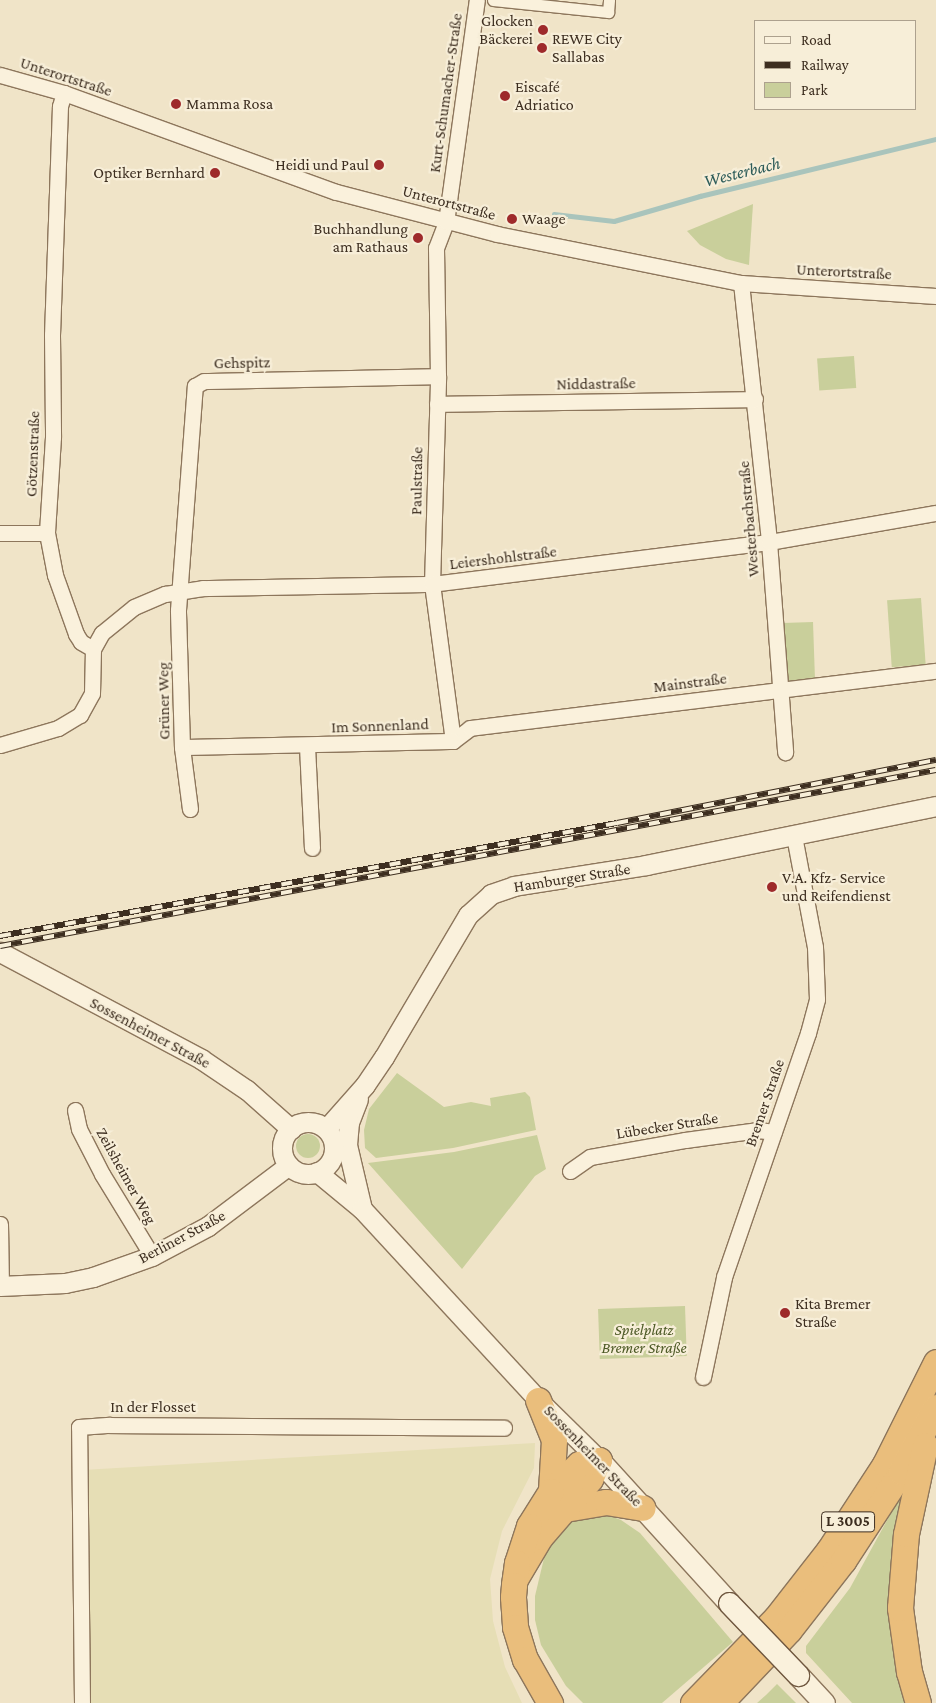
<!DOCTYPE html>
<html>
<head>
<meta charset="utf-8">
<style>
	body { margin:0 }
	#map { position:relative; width:936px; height:1703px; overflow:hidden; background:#f0e4c8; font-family:"Crimson Pro",serif }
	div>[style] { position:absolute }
	.farmland>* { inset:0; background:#e6deb5 }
	.green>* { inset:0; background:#c9cf9b; transform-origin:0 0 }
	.round { border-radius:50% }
	.stream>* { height:4.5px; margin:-2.25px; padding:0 2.25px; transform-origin:2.25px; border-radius:2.25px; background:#a9c4bc }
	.roads { filter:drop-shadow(1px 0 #8d765c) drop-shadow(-1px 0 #8d765c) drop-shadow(0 1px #8d765c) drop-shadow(0 -1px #8d765c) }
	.pedestrian>* { height:11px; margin:-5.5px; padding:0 5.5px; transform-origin:5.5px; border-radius:5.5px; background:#faf1dc }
	.minor>* { height:15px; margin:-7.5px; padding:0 7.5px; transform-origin:7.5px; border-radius:7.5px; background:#faf1dc }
	.tertiary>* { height:19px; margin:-9.5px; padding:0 9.5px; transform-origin:9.5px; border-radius:9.5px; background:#faf1dc }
	.tertiary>.ring { margin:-9.5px; padding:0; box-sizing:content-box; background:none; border:19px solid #faf1dc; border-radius:50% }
	.secondary>* { height:21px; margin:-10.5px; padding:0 10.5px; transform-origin:10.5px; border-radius:10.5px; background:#faf1dc }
	.trunk>* { height:25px; margin:-12.5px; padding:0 12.5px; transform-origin:12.5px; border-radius:12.5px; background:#eabe7c }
	.rail>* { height:5.5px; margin-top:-2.75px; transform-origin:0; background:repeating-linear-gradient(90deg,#f7eed8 0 11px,#3d2e20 0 22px); box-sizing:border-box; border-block:1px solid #3d2e20 }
	.bridges { filter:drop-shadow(1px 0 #6f573f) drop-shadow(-1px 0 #6f573f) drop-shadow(0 1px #6f573f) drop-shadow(0 -1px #6f573f) }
	.secondary-bridge>* { height:21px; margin:-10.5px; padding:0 10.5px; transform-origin:10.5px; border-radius:10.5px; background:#faf1dc }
	.dots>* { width:14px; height:14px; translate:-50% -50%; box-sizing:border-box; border:2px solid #f7eed8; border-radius:50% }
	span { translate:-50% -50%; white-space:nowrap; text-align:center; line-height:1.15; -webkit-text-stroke:4.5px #f7eed8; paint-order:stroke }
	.shield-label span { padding:1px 4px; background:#f7eed8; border:1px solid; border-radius:4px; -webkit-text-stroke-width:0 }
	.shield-label { font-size:15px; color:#3d2e20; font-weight:700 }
	.poi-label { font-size:16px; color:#3d2e20 }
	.right { translate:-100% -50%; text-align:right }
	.left { translate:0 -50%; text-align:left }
	.street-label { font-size:16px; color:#3d2e20 }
	.park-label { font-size:16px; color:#4d5a26; font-style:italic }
	.water-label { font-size:18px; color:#2f5d5a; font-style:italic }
	.legend { position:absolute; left:754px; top:20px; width:162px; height:90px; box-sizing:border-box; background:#f7eed8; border:1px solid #ada18e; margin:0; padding:6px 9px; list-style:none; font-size:15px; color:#3d2e20 }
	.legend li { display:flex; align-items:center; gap:10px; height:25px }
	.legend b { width:25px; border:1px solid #ada18e }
</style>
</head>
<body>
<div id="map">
	<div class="farmland">
		<div style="clip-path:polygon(535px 1443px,534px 1468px,502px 1531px,490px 1579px,493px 1621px,505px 1667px,522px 1703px,87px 1703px,83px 1470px)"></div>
	</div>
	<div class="green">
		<div style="clip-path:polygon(753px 204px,749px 265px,726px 259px,700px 245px,687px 231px)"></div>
		<div style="left:854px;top:356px;width:32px;height:37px;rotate:86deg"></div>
		<div style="left:921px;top:598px;width:67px;height:34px;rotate:86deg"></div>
		<div style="left:813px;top:622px;width:63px;height:38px;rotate:88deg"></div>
		<div style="clip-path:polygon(397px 1073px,444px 1107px,471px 1102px,491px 1106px,490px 1098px,525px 1092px,530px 1097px,536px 1130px,453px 1148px,376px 1158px,365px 1148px,364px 1130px,369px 1109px)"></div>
		<div class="round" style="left:296px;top:1134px;width:24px;height:24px"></div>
		<div style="clip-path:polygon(537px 1135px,546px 1169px,535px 1176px,462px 1269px,368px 1163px,454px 1152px)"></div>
		<div style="left:685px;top:1306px;width:50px;height:87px;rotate:88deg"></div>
		<div style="clip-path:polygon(908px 1482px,909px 1703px,852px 1703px,806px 1653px,806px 1646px,850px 1588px)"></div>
		<div style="clip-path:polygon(603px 1513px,621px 1520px,640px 1533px,733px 1642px,662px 1703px,583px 1703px,566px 1686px,541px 1645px,535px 1620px,535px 1596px,545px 1554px,572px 1518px)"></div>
		<div style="clip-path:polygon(777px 1684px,796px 1703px,757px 1703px,766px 1695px)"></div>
	</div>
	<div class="stream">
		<div style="left:554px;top:214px;width:60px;rotate:6.7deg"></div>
		<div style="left:614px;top:221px;width:90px;rotate:-16.2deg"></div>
		<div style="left:700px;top:196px;width:243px;rotate:-13.6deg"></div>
	</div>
	<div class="roads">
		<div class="pedestrian">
			<div style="left:493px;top:0;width:116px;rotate:6deg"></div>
			<div style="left:608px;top:12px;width:12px;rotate:-85deg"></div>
		</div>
		<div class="minor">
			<div style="left:0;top:75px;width:66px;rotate:15.7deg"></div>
			<div style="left:64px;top:93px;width:289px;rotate:20deg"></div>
			<div style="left:336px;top:192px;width:166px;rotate:14.6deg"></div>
			<div style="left:497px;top:234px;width:249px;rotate:11.4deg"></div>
			<div style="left:741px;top:283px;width:195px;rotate:3.8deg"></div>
			<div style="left:64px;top:93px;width:14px;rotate:107deg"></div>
			<div style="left:60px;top:106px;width:229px;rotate:92deg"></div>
			<div style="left:52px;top:335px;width:102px;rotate:89.4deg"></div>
			<div style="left:53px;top:437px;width:96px;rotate:93.6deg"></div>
			<div style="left:47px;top:533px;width:43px;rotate:79.2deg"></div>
			<div style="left:55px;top:575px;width:63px;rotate:70.4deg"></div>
			<div style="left:76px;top:634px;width:9px;rotate:58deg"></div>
			<div style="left:81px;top:642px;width:14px;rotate:30deg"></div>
			<div style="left:741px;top:283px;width:261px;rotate:83.8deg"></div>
			<div style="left:769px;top:542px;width:211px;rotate:85.6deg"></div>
			<div style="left:437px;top:404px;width:318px;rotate:-0.9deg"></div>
			<div style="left:0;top:533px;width:47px"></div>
			<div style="left:453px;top:741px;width:158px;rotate:-97.6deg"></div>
			<div style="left:432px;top:584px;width:208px;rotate:-88.3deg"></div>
			<div style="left:438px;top:376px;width:128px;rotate:-90.9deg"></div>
			<div style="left:436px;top:248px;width:28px;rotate:-69deg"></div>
			<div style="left:446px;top:222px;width:224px;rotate:-82.1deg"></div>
			<div style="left:453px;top:741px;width:21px;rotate:-37deg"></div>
			<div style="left:470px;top:728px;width:469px;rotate:-7deg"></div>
			<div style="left:0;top:745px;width:60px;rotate:-16.3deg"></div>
			<div style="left:58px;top:728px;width:26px;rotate:-31deg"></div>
			<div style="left:80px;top:715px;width:25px;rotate:-61deg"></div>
			<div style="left:92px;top:693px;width:44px;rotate:-88.7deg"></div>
			<div style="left:93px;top:649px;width:18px;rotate:-61deg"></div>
			<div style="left:102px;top:633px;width:41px;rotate:-39.1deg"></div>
			<div style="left:134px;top:607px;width:34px;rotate:-23deg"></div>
			<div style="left:165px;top:594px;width:38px;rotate:-9deg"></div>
			<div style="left:203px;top:588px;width:229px;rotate:-1deg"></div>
			<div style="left:432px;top:584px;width:340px;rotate:-7.1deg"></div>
			<div style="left:769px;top:542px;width:169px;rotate:-9.9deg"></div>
			<div style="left:307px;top:746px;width:102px;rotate:87.2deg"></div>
			<div style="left:182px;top:747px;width:271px;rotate:-1.3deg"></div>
			<div style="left:190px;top:809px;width:63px;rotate:-97.4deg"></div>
			<div style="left:182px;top:747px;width:137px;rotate:-91.7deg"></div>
			<div style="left:178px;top:610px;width:225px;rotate:-85.7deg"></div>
			<div style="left:195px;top:386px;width:10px;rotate:-29deg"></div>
			<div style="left:204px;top:381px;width:234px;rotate:-1.2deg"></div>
			<div style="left:75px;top:1110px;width:19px;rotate:78deg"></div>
			<div style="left:79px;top:1129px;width:51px;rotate:62.9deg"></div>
			<div style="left:102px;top:1174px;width:96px;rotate:58.6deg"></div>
			<div style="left:570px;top:1171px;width:24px;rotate:-35deg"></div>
			<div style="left:590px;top:1157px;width:97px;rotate:-10.1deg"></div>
			<div style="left:685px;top:1140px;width:74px;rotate:-7.8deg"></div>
			<div style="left:758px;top:1130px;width:16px;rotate:7deg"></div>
			<div style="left:0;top:1224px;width:62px;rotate:89.1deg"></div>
			<div style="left:703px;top:1377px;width:102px;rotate:-78.1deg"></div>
			<div style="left:724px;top:1277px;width:258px;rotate:-71deg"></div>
			<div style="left:808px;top:1033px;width:35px;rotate:-75deg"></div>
			<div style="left:817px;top:999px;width:52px;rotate:-92.2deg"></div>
			<div style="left:815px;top:947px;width:113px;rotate:-100.7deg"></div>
			<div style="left:82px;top:1703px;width:276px;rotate:-90.6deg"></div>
			<div style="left:79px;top:1427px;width:31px;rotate:-4deg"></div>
			<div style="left:110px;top:1425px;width:394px;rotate:0.4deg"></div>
		</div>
		<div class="tertiary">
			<div style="left:0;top:952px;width:228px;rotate:28deg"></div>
			<div style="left:201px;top:1059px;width:55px;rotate:34deg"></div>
			<div style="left:247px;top:1090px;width:59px;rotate:41.6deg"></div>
			<div style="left:358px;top:1099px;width:25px;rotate:111deg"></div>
			<div style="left:349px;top:1122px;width:23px;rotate:95deg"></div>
			<div style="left:347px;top:1145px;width:66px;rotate:76.8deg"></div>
			<div class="ring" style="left:282px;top:1122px;width:33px;height:33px"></div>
			<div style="left:326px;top:1129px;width:59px;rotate:-48.4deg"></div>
			<div style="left:365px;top:1085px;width:34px;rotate:-56deg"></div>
			<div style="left:384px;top:1057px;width:165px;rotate:-59.4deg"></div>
			<div style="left:468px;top:915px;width:31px;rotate:-42deg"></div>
			<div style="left:491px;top:894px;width:24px;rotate:-19deg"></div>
			<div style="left:514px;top:886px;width:134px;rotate:-9deg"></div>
			<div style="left:646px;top:865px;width:296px;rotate:-11.5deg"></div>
			<div style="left:317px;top:1172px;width:58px;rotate:39.4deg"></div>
			<div style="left:362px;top:1209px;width:260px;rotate:47.3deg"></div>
			<div style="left:538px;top:1400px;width:86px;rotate:44.5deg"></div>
			<div style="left:0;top:1286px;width:65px;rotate:-2.6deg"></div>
			<div style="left:65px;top:1283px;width:29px;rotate:-12deg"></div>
			<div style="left:93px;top:1277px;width:63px;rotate:-19.6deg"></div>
			<div style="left:152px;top:1256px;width:64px;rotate:-28.2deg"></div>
			<div style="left:208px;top:1226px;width:101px;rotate:-37deg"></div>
		</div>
		<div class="secondary">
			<div style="left:599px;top:1460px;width:193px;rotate:47.7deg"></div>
			<div style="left:798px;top:1675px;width:38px;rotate:47deg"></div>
		</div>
		<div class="trunk">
			<div style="left:538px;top:1400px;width:43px;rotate:68.2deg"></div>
			<div style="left:554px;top:1440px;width:51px;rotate:93.4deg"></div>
			<div style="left:565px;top:1509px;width:42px;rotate:-9.7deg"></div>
			<div style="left:606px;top:1502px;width:37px;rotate:9deg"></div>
			<div style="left:515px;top:1579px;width:49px;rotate:-59.2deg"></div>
			<div style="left:540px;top:1537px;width:77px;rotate:-49.2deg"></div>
			<div style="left:590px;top:1479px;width:21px;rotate:-65deg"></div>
			<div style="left:599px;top:1460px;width:20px;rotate:169deg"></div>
			<div style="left:579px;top:1464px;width:39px;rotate:136deg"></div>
			<div style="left:551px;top:1491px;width:41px;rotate:122.2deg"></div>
			<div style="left:529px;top:1526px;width:39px;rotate:108deg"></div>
			<div style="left:517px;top:1563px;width:22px;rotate:98deg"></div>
			<div style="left:514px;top:1585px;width:12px;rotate:95deg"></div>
			<div style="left:513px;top:1597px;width:30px;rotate:86deg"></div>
			<div style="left:515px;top:1627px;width:34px;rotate:73deg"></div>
			<div style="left:525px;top:1659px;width:51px;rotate:60.4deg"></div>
			<div style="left:693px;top:1703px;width:119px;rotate:-45.7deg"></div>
			<div style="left:776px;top:1618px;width:86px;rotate:-52.1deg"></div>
			<div style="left:829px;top:1550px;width:103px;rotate:-56.9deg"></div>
			<div style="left:885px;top:1464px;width:114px;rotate:-63.4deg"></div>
			<div style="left:720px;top:1703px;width:100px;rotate:-46.6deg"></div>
			<div style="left:789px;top:1630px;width:88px;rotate:-52deg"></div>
			<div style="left:843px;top:1561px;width:106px;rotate:-56.9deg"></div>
			<div style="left:901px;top:1472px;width:74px;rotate:-61.7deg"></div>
			<div style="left:918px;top:1703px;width:32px;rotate:-106deg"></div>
			<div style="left:909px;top:1672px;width:65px;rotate:-98deg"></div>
			<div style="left:900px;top:1608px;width:74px;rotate:-85.4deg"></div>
			<div style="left:906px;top:1534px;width:91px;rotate:-77.9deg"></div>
		</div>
	</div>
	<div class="rail">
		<div style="left:0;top:936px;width:627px;rotate:-10.38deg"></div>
		<div style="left:617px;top:823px;width:325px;rotate:-11.2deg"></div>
		<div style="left:0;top:946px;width:952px;rotate:-10.65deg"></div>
	</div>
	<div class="bridges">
		<div class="secondary-bridge">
			<div style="left:729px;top:1603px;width:100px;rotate:46.2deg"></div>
		</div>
	</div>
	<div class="dots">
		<div style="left:543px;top:30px;background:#9e2a2b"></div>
		<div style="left:542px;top:48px;background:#9e2a2b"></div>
		<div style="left:505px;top:96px;background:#9e2a2b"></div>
		<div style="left:176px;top:104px;background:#9e2a2b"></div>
		<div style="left:379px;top:165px;background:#9e2a2b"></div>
		<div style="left:215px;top:173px;background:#9e2a2b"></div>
		<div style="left:512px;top:219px;background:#9e2a2b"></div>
		<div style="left:418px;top:238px;background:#9e2a2b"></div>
		<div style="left:772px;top:887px;background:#9e2a2b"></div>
		<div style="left:785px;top:1313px;background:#9e2a2b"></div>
	</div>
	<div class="shield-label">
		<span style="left:848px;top:1522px">L 3005</span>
	</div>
	<div class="poi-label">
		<span class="right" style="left:533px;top:30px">Glocken<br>Bäckerei</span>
		<span class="left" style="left:552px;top:48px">REWE City<br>Sallabas</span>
		<span class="left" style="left:515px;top:96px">Eiscafé<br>Adriatico</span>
		<span class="left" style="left:186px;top:104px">Mamma Rosa</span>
		<span class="right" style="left:369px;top:165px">Heidi und Paul</span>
		<span class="right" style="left:205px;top:173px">Optiker Bernhard</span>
		<span class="left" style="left:522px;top:219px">Waage</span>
		<span class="right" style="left:408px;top:238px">Buchhandlung<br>am Rathaus</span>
		<span class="left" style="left:782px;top:887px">V.A. Kfz- Service<br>und Reifendienst</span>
		<span class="left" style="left:795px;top:1313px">Kita Bremer<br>Straße</span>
	</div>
	<div class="street-label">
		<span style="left:66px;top:77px;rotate:18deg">Unterortstraße</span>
		<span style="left:446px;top:93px;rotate:-82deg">Kurt-Schumacher-Straße</span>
		<span style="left:449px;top:203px;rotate:15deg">Unterortstraße</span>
		<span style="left:844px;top:272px;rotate:3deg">Unterortstraße</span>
		<span style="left:242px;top:363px;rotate:-1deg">Gehspitz</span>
		<span style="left:596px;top:384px;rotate:-1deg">Niddastraße</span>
		<span style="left:33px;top:454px;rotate:-88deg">Götzenstraße</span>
		<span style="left:417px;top:481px;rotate:-89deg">Paulstraße</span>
		<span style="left:749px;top:519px;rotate:-95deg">Westerbachstraße</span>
		<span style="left:503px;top:558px;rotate:-7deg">Leiershohlstraße</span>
		<span style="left:690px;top:683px;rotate:-7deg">Mainstraße</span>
		<span style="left:164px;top:701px;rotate:-91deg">Grüner Weg</span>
		<span style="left:380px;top:726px;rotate:-2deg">Im Sonnenland</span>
		<span style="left:572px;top:878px;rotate:-9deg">Hamburger Straße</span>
		<span style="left:150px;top:1033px;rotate:28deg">Sossenheimer Straße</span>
		<span style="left:765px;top:1103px;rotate:-71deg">Bremer Straße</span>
		<span style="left:667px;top:1126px;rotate:-9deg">Lübecker Straße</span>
		<span style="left:126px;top:1176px;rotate:61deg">Zeilsheimer Weg</span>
		<span style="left:182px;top:1237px;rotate:-28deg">Berliner Straße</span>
		<span style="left:153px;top:1407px">In der Flosset</span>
		<span style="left:593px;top:1456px;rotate:46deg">Sossenheimer Straße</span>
	</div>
	<div class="park-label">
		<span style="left:644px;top:1339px">Spielplatz<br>Bremer Straße</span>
	</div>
	<div class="water-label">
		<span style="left:742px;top:172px;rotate:-14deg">Westerbach</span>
	</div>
	<ul class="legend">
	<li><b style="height:6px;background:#faf1dc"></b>Road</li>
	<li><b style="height:6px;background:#3d2e20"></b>Railway</li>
	<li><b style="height:14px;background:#c9cf9b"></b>Park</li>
	</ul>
</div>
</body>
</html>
